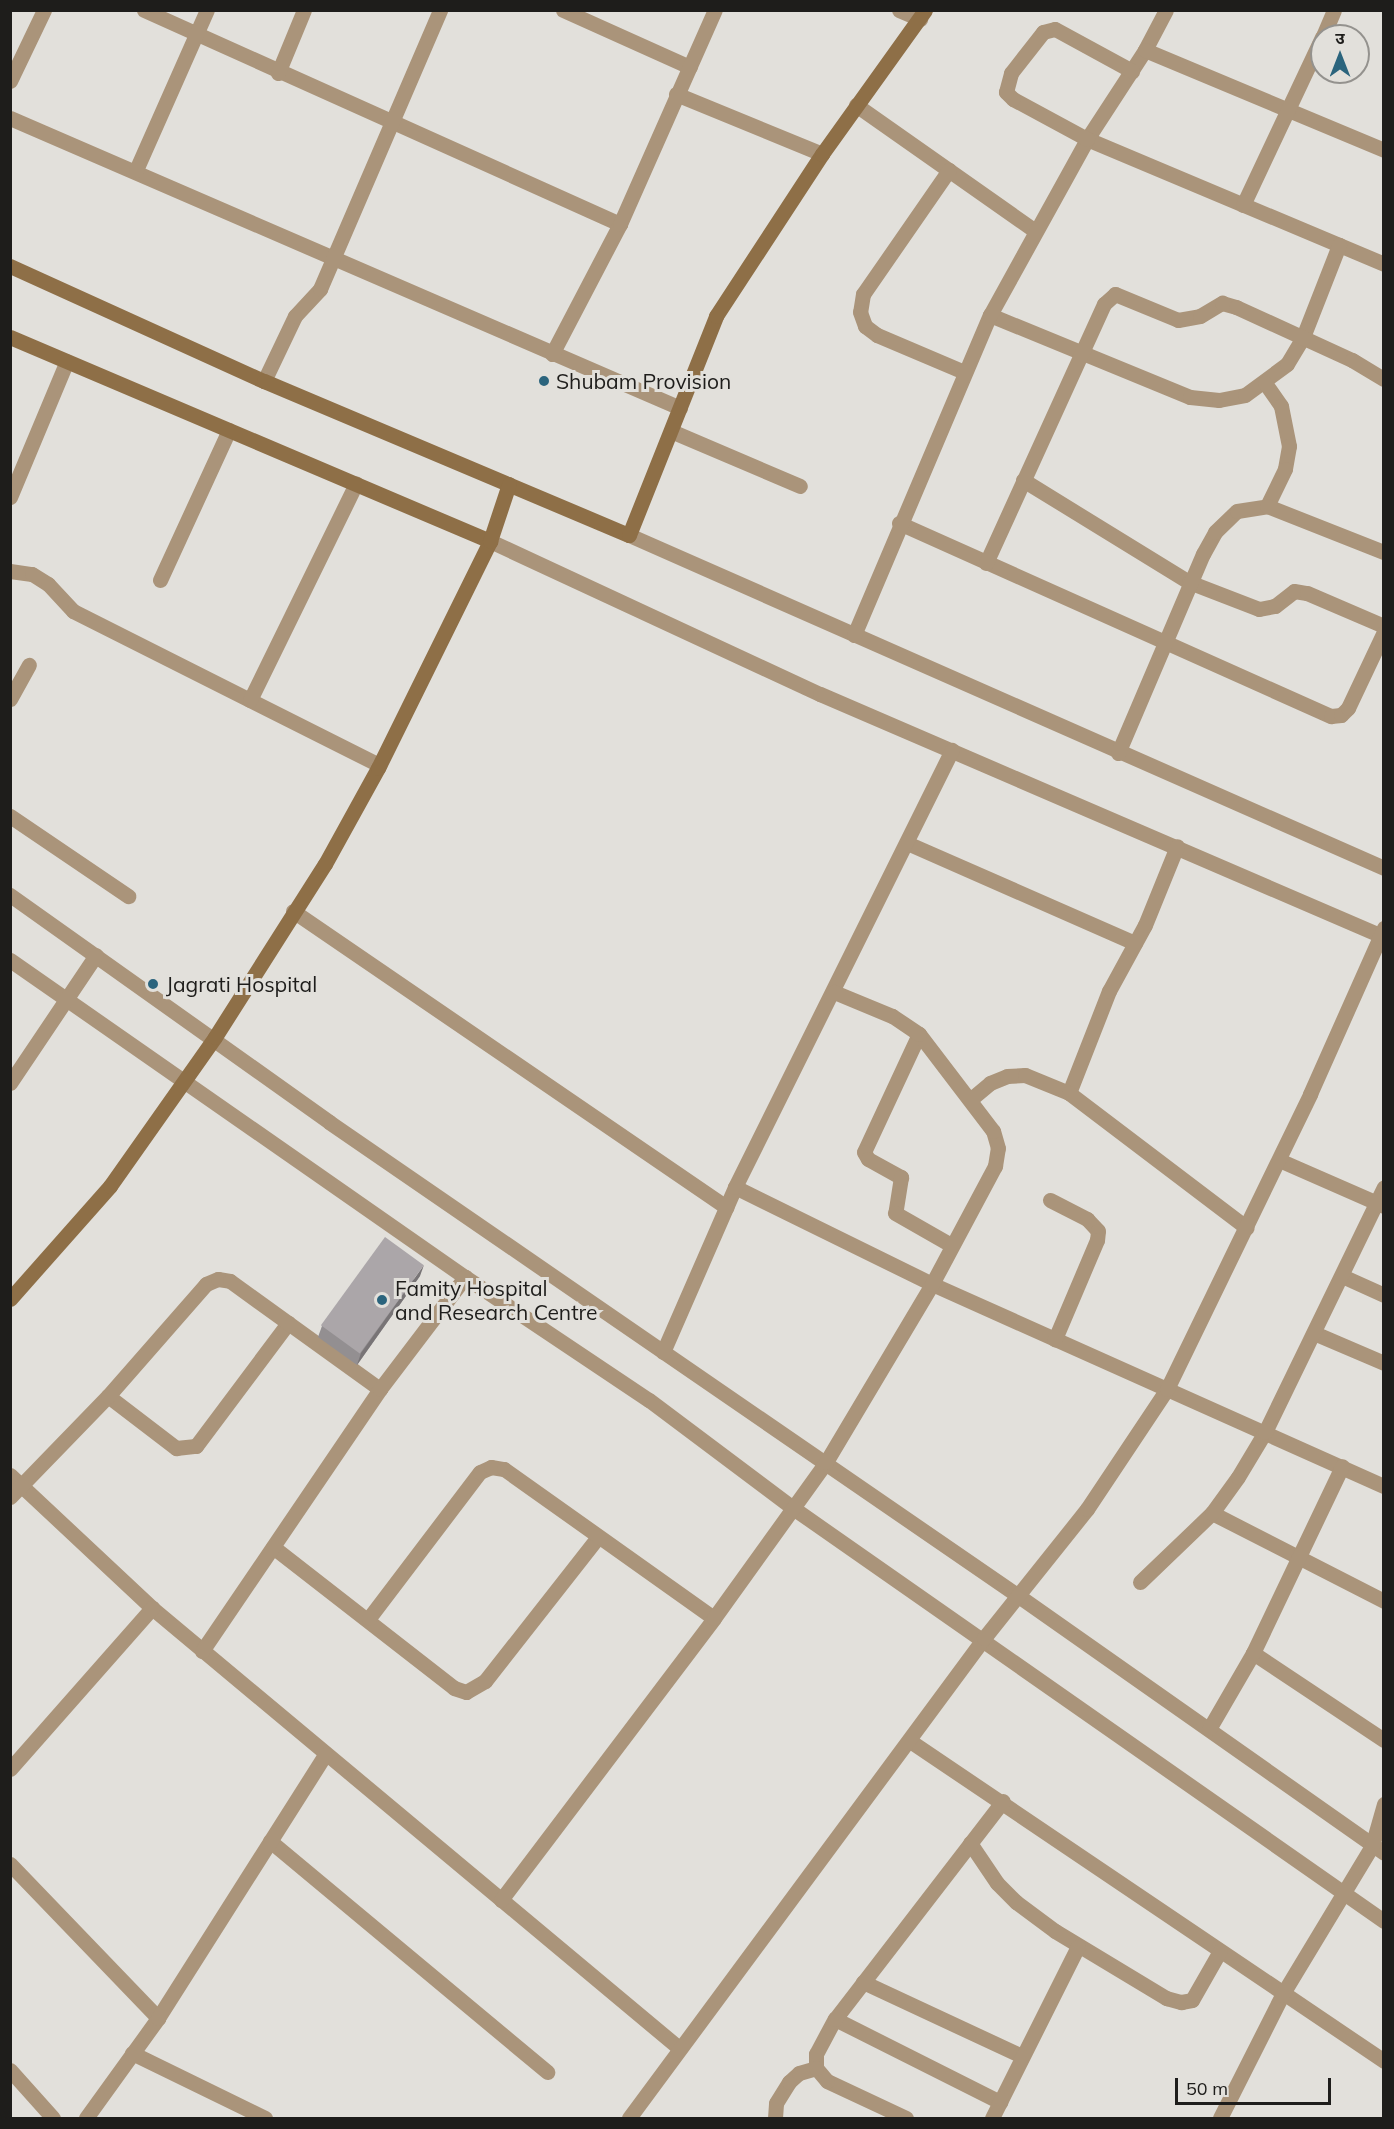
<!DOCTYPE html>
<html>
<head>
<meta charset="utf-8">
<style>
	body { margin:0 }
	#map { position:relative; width:1394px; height:2129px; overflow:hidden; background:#e2e0db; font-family:Mulish,"Noto Sans Devanagari",sans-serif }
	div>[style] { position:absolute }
	.street>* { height:15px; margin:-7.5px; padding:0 7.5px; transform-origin:7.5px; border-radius:7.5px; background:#aa947a }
	.secondary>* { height:15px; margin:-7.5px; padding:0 7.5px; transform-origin:7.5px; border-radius:7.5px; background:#8e6f47 }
	.wall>* { inset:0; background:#938f91 }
	.shaded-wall>* { inset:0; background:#787476 }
	.building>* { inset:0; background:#aba6a9; transform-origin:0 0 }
	.dots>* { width:16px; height:16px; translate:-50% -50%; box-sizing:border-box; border:3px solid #e2e0db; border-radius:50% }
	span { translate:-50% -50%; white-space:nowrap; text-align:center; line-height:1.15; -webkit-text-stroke:6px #e2e0db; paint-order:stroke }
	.poi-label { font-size:21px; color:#1e1d1b }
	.left { translate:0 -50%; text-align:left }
	.frame { position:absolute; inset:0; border:12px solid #1e1d1b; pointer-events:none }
	.north { position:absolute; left:1310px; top:24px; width:60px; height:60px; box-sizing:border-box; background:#e2e0db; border:2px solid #94928e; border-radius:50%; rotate:0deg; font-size:16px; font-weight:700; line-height:24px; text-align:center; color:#1e1d1b }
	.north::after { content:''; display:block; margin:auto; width:21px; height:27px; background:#2b647d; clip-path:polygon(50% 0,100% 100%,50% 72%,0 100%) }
	.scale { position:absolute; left:1175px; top:2078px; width:156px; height:27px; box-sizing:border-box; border:3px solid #1e1d1b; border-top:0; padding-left:8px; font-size:18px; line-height:21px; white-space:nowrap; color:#1e1d1b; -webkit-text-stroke:4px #e2e0db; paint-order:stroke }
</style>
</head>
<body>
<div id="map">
	<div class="street">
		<div style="left:144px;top:10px;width:522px;rotate:24.21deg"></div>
		<div style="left:563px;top:10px;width:139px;rotate:24.2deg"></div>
		<div style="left:899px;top:10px;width:23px;rotate:23deg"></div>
		<div style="left:1166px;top:10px;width:45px;rotate:117.7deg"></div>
		<div style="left:1145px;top:50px;width:106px;rotate:123.1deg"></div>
		<div style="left:1087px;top:139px;width:322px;rotate:22.8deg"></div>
		<div style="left:1323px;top:36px;width:28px;rotate:-67deg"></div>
		<div style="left:1145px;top:50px;width:259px;rotate:22.7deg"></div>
		<div style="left:278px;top:73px;width:68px;rotate:-67.6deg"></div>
		<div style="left:10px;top:81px;width:79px;rotate:-64.4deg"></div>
		<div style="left:676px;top:94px;width:158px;rotate:22.3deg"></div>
		<div style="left:856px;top:105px;width:218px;rotate:35.1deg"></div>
		<div style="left:10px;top:118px;width:730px;rotate:23.4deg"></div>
		<div style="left:136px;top:170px;width:175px;rotate:-66.1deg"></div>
		<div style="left:949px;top:170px;width:151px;rotate:124.7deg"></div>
		<div style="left:863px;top:294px;width:18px;rotate:99deg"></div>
		<div style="left:860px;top:312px;width:15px;rotate:70deg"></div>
		<div style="left:865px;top:326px;width:15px;rotate:37deg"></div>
		<div style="left:877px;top:335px;width:95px;rotate:23deg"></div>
		<div style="left:1243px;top:205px;width:186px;rotate:-64.8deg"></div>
		<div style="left:990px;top:315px;width:216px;rotate:22.3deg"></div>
		<div style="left:1190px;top:397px;width:29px;rotate:6deg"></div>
		<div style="left:1219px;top:400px;width:26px;rotate:-11deg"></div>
		<div style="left:1245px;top:395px;width:52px;rotate:-36.4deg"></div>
		<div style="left:1287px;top:364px;width:31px;rotate:-59deg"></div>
		<div style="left:1303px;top:337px;width:99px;rotate:-68.6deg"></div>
		<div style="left:552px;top:354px;width:147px;rotate:-62.4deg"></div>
		<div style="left:620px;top:224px;width:234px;rotate:-66.1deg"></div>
		<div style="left:264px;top:381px;width:72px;rotate:-64.5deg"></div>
		<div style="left:295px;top:316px;width:37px;rotate:-47deg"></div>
		<div style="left:320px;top:289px;width:304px;rotate:-66.7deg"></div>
		<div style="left:1265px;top:383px;width:28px;rotate:55deg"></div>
		<div style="left:1281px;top:406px;width:41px;rotate:78.7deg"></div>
		<div style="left:1289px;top:446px;width:23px;rotate:100deg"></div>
		<div style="left:1285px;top:469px;width:41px;rotate:115.9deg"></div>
		<div style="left:671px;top:431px;width:140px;rotate:23.1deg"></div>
		<div style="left:1023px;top:480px;width:195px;rotate:31.6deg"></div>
		<div style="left:1189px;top:582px;width:75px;rotate:21.1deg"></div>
		<div style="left:1259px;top:609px;width:16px;rotate:-11deg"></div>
		<div style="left:1275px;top:606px;width:24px;rotate:-38deg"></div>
		<div style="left:1294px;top:591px;width:13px;rotate:9deg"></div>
		<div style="left:1307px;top:593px;width:84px;rotate:23.2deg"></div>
		<div style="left:10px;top:497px;width:147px;rotate:-67.3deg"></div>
		<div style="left:899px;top:523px;width:473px;rotate:24.1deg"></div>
		<div style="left:1331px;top:716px;width:10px;rotate:-6deg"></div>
		<div style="left:1341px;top:715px;width:10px;rotate:-45deg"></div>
		<div style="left:1348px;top:708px;width:84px;rotate:-64.7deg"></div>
		<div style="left:629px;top:535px;width:825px;rotate:23.8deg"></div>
		<div style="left:490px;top:541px;width:364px;rotate:24.9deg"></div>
		<div style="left:820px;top:694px;width:614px;rotate:23.31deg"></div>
		<div style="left:986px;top:563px;width:285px;rotate:-65.5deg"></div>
		<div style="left:1104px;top:304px;width:15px;rotate:-42deg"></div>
		<div style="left:1115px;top:294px;width:68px;rotate:22.4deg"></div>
		<div style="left:1178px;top:320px;width:22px;rotate:-10deg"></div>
		<div style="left:1200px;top:316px;width:26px;rotate:-31deg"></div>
		<div style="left:1222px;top:303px;width:15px;rotate:16deg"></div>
		<div style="left:1236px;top:307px;width:128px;rotate:24.6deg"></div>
		<div style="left:1352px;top:360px;width:37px;rotate:31deg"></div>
		<div style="left:10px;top:571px;width:22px;rotate:8deg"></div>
		<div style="left:32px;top:574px;width:19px;rotate:32deg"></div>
		<div style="left:48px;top:584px;width:37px;rotate:47deg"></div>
		<div style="left:73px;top:611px;width:343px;rotate:26.7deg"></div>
		<div style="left:160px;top:580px;width:165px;rotate:-65.3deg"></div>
		<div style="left:854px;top:635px;width:348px;rotate:-67deg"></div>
		<div style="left:990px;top:315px;width:201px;rotate:-61.1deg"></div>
		<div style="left:1087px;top:139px;width:84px;rotate:-151.6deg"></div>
		<div style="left:1013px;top:99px;width:10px;rotate:-135deg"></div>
		<div style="left:1006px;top:92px;width:20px;rotate:-75deg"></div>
		<div style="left:1011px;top:73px;width:52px;rotate:-52deg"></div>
		<div style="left:1043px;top:32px;width:12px;rotate:-14deg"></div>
		<div style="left:1055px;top:29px;width:88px;rotate:28.6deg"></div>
		<div style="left:10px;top:699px;width:39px;rotate:-61deg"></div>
		<div style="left:250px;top:700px;width:241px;rotate:-63.9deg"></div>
		<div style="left:1118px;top:753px;width:216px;rotate:-66.9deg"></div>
		<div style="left:1203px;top:554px;width:25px;rotate:-61deg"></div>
		<div style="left:1215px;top:532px;width:30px;rotate:-44deg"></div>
		<div style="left:1237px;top:511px;width:30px;rotate:-9deg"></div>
		<div style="left:1267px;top:506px;width:126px;rotate:21.5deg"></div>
		<div style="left:10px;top:816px;width:143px;rotate:34.1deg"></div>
		<div style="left:907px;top:843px;width:249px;rotate:23.7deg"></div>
		<div style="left:10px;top:895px;width:392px;rotate:35.4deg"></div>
		<div style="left:329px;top:1122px;width:839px;rotate:34.51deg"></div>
		<div style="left:1020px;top:1597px;width:445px;rotate:35.1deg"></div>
		<div style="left:293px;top:911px;width:525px;rotate:34.36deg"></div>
		<div style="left:10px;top:960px;width:555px;rotate:34.87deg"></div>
		<div style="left:465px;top:1277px;width:221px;rotate:33.8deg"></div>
		<div style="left:649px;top:1400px;width:180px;rotate:36.9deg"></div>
		<div style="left:793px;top:1508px;width:721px;rotate:34.95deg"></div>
		<div style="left:919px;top:1034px;width:130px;rotate:115deg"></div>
		<div style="left:864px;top:1152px;width:8px;rotate:60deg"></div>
		<div style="left:868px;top:1159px;width:38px;rotate:29deg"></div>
		<div style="left:901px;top:1177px;width:36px;rotate:99deg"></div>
		<div style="left:895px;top:1213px;width:64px;rotate:29.7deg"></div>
		<div style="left:10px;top:1083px;width:154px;rotate:-56.1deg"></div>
		<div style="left:1069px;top:1093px;width:110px;rotate:-68.6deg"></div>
		<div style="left:1109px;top:991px;width:75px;rotate:-61.4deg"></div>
		<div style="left:1145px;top:925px;width:85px;rotate:-67.9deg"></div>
		<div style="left:971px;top:1099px;width:25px;rotate:-40deg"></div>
		<div style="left:990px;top:1083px;width:18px;rotate:-22deg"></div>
		<div style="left:1007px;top:1076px;width:18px;rotate:-3deg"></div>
		<div style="left:1025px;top:1075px;width:48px;rotate:22.2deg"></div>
		<div style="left:1069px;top:1093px;width:223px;rotate:37.2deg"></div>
		<div style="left:1279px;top:1160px;width:115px;rotate:23.7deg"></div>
		<div style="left:735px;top:1187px;width:220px;rotate:26.2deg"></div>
		<div style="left:932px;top:1284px;width:495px;rotate:24.1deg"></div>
		<div style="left:1050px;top:1200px;width:42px;rotate:27.2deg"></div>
		<div style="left:1087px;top:1219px;width:16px;rotate:47deg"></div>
		<div style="left:1098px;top:1231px;width:9px;rotate:96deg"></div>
		<div style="left:1097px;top:1240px;width:108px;rotate:113deg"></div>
		<div style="left:1342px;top:1276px;width:46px;rotate:24.3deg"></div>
		<div style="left:1314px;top:1333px;width:76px;rotate:23.2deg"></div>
		<div style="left:663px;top:1352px;width:180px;rotate:-66.4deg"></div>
		<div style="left:735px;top:1187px;width:488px;rotate:-63.6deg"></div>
		<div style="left:108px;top:1396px;width:86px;rotate:37.4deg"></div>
		<div style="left:176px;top:1448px;width:20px;rotate:-6deg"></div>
		<div style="left:196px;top:1446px;width:154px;rotate:-53.2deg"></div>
		<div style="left:10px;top:1475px;width:195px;rotate:43.1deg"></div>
		<div style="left:152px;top:1608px;width:687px;rotate:39.86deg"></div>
		<div style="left:10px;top:1497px;width:141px;rotate:-45.9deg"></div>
		<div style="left:108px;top:1396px;width:149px;rotate:-48.8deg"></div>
		<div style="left:206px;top:1284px;width:13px;rotate:-23deg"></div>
		<div style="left:218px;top:1279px;width:12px;rotate:9deg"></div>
		<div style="left:230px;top:1281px;width:185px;rotate:35.8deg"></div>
		<div style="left:1212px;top:1513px;width:193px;rotate:27.1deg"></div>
		<div style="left:273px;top:1547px;width:229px;rotate:37.9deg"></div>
		<div style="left:454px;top:1688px;width:13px;rotate:18deg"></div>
		<div style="left:466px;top:1692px;width:22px;rotate:-30deg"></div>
		<div style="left:485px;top:1681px;width:182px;rotate:-51.9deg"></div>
		<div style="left:1140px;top:1582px;width:100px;rotate:-43.8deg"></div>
		<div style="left:1212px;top:1513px;width:44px;rotate:-54.2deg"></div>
		<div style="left:1238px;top:1477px;width:52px;rotate:-59deg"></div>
		<div style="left:1265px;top:1432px;width:272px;rotate:-64.1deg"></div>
		<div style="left:369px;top:1618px;width:183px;rotate:-52.8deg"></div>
		<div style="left:480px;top:1472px;width:12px;rotate:-24deg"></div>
		<div style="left:491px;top:1467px;width:13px;rotate:9deg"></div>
		<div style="left:504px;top:1469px;width:257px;rotate:35.4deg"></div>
		<div style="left:202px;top:1651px;width:317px;rotate:-55.8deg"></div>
		<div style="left:380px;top:1389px;width:141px;rotate:-52.8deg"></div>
		<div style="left:1253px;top:1653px;width:157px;rotate:33.6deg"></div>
		<div style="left:1209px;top:1729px;width:88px;rotate:-59.9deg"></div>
		<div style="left:1253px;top:1653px;width:207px;rotate:-64.5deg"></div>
		<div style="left:910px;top:1741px;width:572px;rotate:34.02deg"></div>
		<div style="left:10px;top:1769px;width:215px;rotate:-48.6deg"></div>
		<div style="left:270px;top:1841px;width:361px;rotate:39.8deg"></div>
		<div style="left:970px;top:1843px;width:48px;rotate:56deg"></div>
		<div style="left:997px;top:1883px;width:27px;rotate:45deg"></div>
		<div style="left:1016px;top:1902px;width:49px;rotate:36.6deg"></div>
		<div style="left:1055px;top:1931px;width:130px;rotate:31.1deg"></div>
		<div style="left:1166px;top:1998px;width:16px;rotate:15deg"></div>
		<div style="left:1181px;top:2002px;width:11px;rotate:-10deg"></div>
		<div style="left:1192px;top:2000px;width:56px;rotate:-60.3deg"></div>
		<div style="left:10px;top:1864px;width:214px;rotate:46.1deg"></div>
		<div style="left:501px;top:1900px;width:353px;rotate:-52.9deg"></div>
		<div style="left:714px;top:1618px;width:192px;rotate:-54.3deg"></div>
		<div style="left:826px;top:1462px;width:207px;rotate:-59.2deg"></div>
		<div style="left:932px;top:1284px;width:134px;rotate:-61.9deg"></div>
		<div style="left:995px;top:1166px;width:18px;rotate:-81deg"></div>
		<div style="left:998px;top:1148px;width:18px;rotate:-106deg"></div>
		<div style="left:993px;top:1131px;width:122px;rotate:-127.3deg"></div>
		<div style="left:919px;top:1034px;width:32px;rotate:-146deg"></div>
		<div style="left:892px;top:1016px;width:63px;rotate:-157.5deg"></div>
		<div style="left:863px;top:1982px;width:175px;rotate:25deg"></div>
		<div style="left:835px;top:2019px;width:185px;rotate:26.7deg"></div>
		<div style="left:132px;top:2053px;width:148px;rotate:26deg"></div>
		<div style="left:10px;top:2070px;width:64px;rotate:48.1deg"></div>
		<div style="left:86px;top:2118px;width:123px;rotate:-54.2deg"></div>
		<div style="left:158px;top:2018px;width:312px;rotate:-57.6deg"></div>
		<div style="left:629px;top:2118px;width:597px;rotate:-53.51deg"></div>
		<div style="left:984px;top:1638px;width:165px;rotate:-51.4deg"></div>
		<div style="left:1087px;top:1509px;width:144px;rotate:-56.3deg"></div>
		<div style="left:1167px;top:1389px;width:328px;rotate:-64.1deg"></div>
		<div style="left:1310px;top:1094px;width:182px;rotate:-66deg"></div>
		<div style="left:775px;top:2118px;width:15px;rotate:-86deg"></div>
		<div style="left:776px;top:2103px;width:25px;rotate:-58deg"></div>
		<div style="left:789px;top:2082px;width:13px;rotate:-42deg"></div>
		<div style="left:799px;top:2073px;width:18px;rotate:-16deg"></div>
		<div style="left:906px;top:2118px;width:87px;rotate:-154.9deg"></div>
		<div style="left:827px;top:2081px;width:17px;rotate:-130deg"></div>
		<div style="left:816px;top:2068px;width:14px;rotate:-90deg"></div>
		<div style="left:816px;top:2054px;width:40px;rotate:-62deg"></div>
		<div style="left:835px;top:2019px;width:275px;rotate:-52.4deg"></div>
		<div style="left:992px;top:2118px;width:192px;rotate:-63.4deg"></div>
		<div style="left:1220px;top:2118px;width:138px;rotate:-63.2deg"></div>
		<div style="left:1282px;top:1995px;width:174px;rotate:-58.9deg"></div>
		<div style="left:1372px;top:1846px;width:44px;rotate:-74.1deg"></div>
	</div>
	<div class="secondary">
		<div style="left:10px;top:266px;width:279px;rotate:24.4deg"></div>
		<div style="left:264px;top:381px;width:396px;rotate:22.9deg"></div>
		<div style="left:629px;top:535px;width:236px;rotate:-68.3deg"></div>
		<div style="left:716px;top:316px;width:194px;rotate:-56.8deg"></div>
		<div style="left:822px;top:154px;width:177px;rotate:-54.4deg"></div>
		<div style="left:10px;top:337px;width:522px;rotate:23.03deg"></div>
		<div style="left:10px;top:1299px;width:151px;rotate:-48.5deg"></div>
		<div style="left:110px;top:1186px;width:182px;rotate:-54.8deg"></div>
		<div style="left:215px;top:1037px;width:205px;rotate:-57.6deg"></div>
		<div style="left:325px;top:864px;width:110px;rotate:-61.1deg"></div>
		<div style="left:378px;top:768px;width:253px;rotate:-63.7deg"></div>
		<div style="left:490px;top:541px;width:60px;rotate:-71.6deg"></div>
	</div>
	<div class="wall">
		<div style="clip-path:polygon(420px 1276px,357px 1365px,318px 1337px,322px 1326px)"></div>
	</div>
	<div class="shaded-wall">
		<div style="clip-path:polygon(424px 1265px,420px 1276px,357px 1365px,361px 1353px)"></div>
	</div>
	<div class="building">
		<div style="left:385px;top:1237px;width:48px;height:109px;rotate:36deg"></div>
	</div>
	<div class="dots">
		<div style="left:544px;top:381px;background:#2b647d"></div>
		<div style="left:153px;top:984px;background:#2b647d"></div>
		<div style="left:382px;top:1300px;background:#2b647d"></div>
	</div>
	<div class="poi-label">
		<span class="left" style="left:556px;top:381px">Shubam Provision</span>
		<span class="left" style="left:166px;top:984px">Jagrati Hospital</span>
		<span class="left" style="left:395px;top:1300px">Famity Hospital<br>and Research Centre</span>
	</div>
	<div class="frame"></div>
	<div class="north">उ</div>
	<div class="scale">50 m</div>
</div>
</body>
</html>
